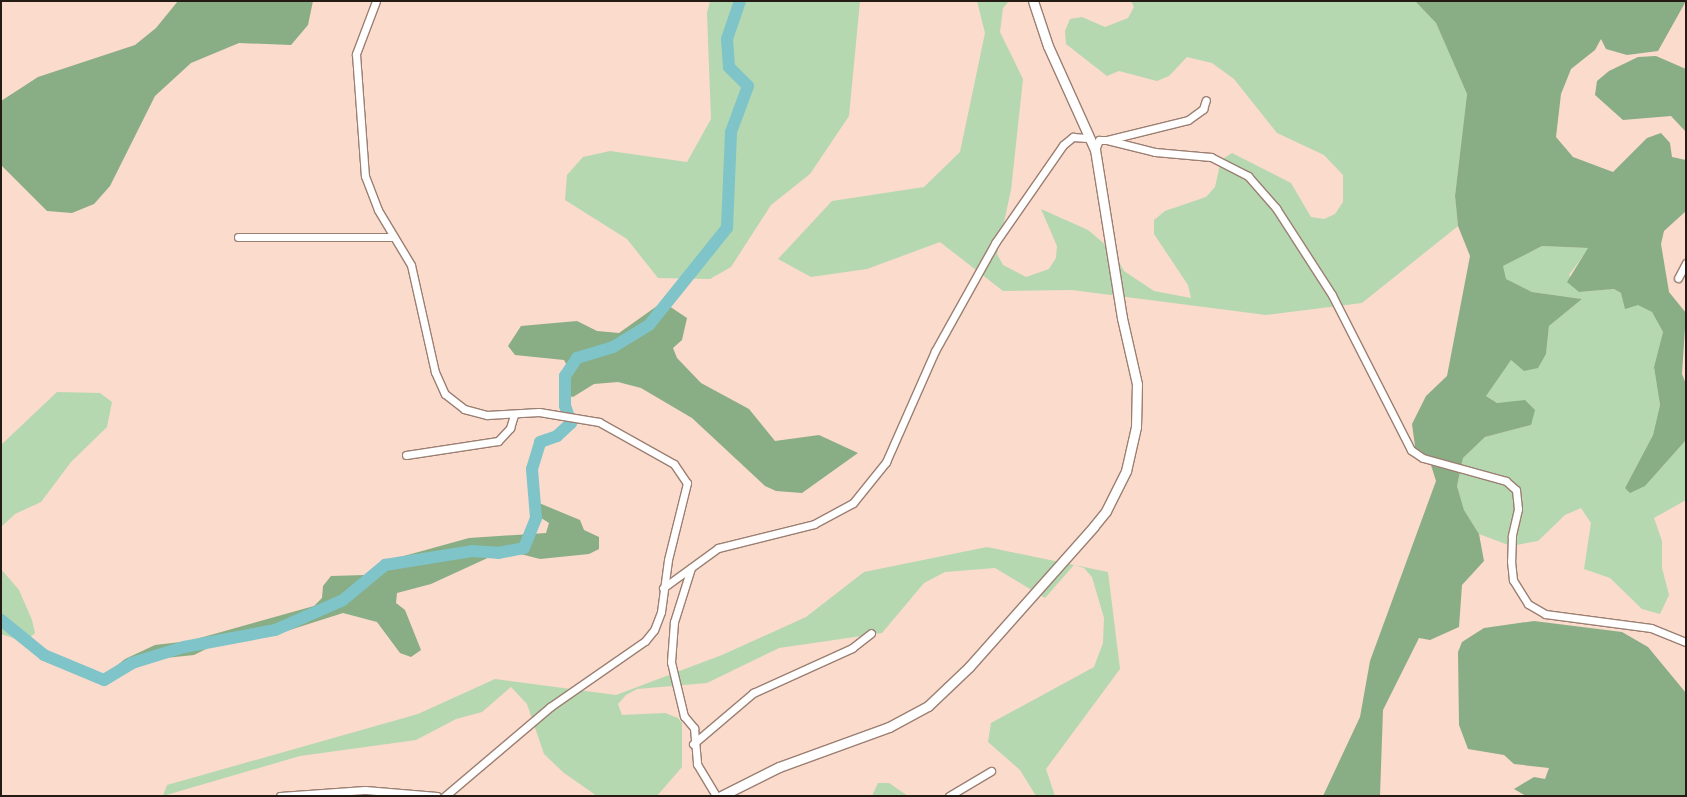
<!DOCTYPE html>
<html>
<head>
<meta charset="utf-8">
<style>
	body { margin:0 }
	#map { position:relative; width:1687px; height:797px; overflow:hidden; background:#fadbcc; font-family:Rubik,sans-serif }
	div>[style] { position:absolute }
	.green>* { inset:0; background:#b5d8b0 }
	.forest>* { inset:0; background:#89ad84 }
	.river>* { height:12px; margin:-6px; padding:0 6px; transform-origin:6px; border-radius:6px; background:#7ec4c9 }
	.roads { filter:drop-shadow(1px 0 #9b7f72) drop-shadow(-1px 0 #9b7f72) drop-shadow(0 1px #9b7f72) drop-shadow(0 -1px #9b7f72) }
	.minor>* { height:7px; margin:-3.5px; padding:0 3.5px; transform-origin:3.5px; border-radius:3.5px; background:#fff }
	.tertiary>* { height:9px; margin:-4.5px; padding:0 4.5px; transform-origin:4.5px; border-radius:4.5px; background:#fff }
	span { translate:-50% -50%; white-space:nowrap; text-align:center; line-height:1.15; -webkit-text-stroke:3.5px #feebe2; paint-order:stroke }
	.frame { position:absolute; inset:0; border:2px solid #251b15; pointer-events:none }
</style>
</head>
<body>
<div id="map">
	<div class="green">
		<div style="clip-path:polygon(710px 1px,860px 1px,849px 116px,810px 174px,771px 205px,731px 267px,710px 279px,658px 278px,627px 239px,565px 200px,567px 175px,583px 157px,610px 151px,687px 162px,711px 119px,707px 13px)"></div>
		<div style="clip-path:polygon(977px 1px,1009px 1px,1003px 8px,1000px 32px,1023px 79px,1011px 190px,997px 254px,1003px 265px,1026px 277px,1049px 269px,1056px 258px,1057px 246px,1041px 209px,1088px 230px,1113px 251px,1124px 271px,1154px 291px,1191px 298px,1188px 285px,1154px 234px,1154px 220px,1165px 211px,1206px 197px,1215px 187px,1221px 160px,1232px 153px,1291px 183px,1311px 217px,1324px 219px,1335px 214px,1343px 202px,1343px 175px,1324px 155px,1277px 133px,1234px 79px,1212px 63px,1187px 57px,1169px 76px,1157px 81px,1119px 71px,1107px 76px,1066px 44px,1065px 31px,1070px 19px,1082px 17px,1105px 27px,1128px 18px,1134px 7px,1131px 1px,1415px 1px,1436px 23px,1467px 94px,1455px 196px,1458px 226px,1362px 303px,1266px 315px,1072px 290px,1003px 291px,940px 242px,867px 269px,811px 277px,778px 259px,832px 201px,924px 187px,960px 152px,985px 33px)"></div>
		<div style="clip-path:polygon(1542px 246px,1589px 248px,1569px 275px,1579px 292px,1614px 289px,1652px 312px,1663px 332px,1654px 367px,1660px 405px,1653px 435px,1625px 488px,1650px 480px,1686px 440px,1686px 500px,1654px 518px,1662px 541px,1662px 568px,1669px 595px,1660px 614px,1642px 609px,1610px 578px,1584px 569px,1591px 523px,1581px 508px,1565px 515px,1538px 541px,1511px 546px,1479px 534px,1464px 510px,1457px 486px,1463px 458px,1485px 437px,1531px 425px,1525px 401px,1497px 403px,1486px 396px,1492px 383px,1511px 360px,1546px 354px,1549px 326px,1582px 299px,1532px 292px,1505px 279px,1502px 266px)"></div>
		<div style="clip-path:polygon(57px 392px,100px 393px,112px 402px,107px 427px,71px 462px,41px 502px,15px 514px,1px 527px,1px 445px)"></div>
		<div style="clip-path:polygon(987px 547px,1108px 572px,1120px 669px,1046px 769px,1055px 796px,1036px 796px,1020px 770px,988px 742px,991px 723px,1094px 667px,1103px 643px,1104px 618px,1092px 577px,1084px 568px,1074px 565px,1045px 598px,995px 568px,945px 572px,924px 583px,882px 633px,779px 648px,707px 683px,637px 689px,626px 695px,618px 704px,622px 715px,665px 713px,678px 718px,682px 723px,682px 767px,657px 796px,597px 796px,564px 773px,544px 754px,527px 704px,511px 687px,482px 712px,456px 719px,416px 740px,300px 756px,163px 796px,167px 785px,418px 714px,495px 679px,616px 695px,722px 655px,806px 617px,864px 572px)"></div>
		<div style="clip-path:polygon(1px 569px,19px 590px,32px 620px,35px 633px,25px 642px,1px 634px)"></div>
		<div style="clip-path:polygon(878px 783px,889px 783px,908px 796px,872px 796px)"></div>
	</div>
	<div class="forest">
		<div style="clip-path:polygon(178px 1px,313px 1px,308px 25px,291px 45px,239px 43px,191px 63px,155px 96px,110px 186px,94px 204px,72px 213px,47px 211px,1px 165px,1px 101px,38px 77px,135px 45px,156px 28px)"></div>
		<div style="clip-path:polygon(1415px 1px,1686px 1px,1658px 51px,1627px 55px,1606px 49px,1601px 39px,1595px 50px,1571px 69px,1561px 94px,1556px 137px,1573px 157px,1613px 172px,1647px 138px,1661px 133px,1670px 143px,1672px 157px,1686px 160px,1686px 211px,1664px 231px,1661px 244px,1669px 292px,1686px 313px,1682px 374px,1686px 384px,1686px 440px,1645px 486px,1630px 493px,1625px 488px,1653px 435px,1660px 405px,1654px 367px,1663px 332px,1652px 312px,1638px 305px,1625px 309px,1621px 293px,1614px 289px,1579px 292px,1567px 282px,1588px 248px,1542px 246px,1503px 266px,1506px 279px,1532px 292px,1582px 299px,1549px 326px,1546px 354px,1538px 368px,1524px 371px,1511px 360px,1486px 396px,1497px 403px,1525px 400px,1535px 410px,1531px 425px,1485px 437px,1463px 458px,1457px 486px,1464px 510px,1479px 534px,1484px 561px,1462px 585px,1459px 627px,1430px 640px,1419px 638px,1383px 710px,1380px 796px,1323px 796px,1360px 717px,1370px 661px,1436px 481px,1431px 465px,1416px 454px,1412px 424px,1426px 396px,1447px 376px,1470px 256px,1458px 226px,1455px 196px,1467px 94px,1436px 23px)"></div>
		<div style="clip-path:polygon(1656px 56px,1686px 69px,1686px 132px,1671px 116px,1623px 120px,1595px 95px,1597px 81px,1609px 71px,1638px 57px)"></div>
		<div style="clip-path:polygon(657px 306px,669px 306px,687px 318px,682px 340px,673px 348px,677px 358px,701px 383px,749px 409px,775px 441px,819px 435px,858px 453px,802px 493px,776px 491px,765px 486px,692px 418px,641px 388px,618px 382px,594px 384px,573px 397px,562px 393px,570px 371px,564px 360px,515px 355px,508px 346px,521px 326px,577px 321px,597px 331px,619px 333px)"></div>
		<div style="clip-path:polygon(539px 503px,580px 520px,584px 530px,599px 537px,599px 549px,589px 554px,540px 559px,505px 550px,431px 584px,397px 593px,396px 603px,405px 610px,421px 650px,411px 657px,400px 653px,377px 622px,343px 613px,274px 635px,226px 639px,194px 655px,146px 660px,114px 679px,115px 667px,125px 659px,155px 645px,189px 641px,314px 606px,322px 598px,323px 586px,331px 576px,365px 575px,393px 559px,469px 538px,546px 533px,549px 523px,538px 516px)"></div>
		<div style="clip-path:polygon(1534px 621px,1622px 632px,1648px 647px,1686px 693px,1686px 796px,1526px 796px,1514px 789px,1534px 777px,1545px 779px,1549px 768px,1514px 764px,1504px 755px,1468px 749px,1459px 725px,1458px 652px,1462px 642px,1484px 628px)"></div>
	</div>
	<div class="river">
		<div style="left:1px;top:620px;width:55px;rotate:39.1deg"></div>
		<div style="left:44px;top:655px;width:65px;rotate:22.6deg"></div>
		<div style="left:104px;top:680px;width:33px;rotate:-31deg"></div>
		<div style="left:132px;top:663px;width:54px;rotate:-17.1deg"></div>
		<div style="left:184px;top:647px;width:93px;rotate:-10.6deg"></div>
		<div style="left:275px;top:630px;width:74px;rotate:-23.8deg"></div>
		<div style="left:343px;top:600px;width:55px;rotate:-39.8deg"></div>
		<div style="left:385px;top:565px;width:88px;rotate:-9.1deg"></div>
		<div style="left:472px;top:551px;width:26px;rotate:4deg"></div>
		<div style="left:498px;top:553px;width:26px;rotate:-11deg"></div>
		<div style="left:524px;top:548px;width:32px;rotate:-68deg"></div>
		<div style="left:536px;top:518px;width:49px;rotate:-94.7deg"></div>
		<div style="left:532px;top:469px;width:28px;rotate:-73deg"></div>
		<div style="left:540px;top:442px;width:18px;rotate:-19deg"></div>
		<div style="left:557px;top:436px;width:19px;rotate:-43deg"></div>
		<div style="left:571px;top:423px;width:18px;rotate:-109deg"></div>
		<div style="left:565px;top:406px;width:30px;rotate:-90deg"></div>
		<div style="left:565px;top:376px;width:22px;rotate:-56deg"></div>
		<div style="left:577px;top:358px;width:38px;rotate:-17deg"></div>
		<div style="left:613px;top:347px;width:42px;rotate:-31.4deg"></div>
		<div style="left:649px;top:325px;width:124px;rotate:-51.2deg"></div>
		<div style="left:727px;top:228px;width:96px;rotate:-87.6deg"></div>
		<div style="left:731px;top:132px;width:49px;rotate:-69.7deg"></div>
		<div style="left:748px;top:86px;width:27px;rotate:-135deg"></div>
		<div style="left:729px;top:67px;width:28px;rotate:-94deg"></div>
		<div style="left:727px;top:39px;width:40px;rotate:-71.1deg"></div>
	</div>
	<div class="roads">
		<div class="minor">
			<div style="left:376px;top:1px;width:57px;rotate:110.7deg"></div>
			<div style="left:356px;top:54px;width:122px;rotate:85.8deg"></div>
			<div style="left:365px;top:176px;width:36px;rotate:69deg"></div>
			<div style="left:378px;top:210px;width:64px;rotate:59deg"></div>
			<div style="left:411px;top:265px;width:110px;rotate:77.4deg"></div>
			<div style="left:435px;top:372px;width:24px;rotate:66deg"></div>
			<div style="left:445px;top:394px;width:24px;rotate:38deg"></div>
			<div style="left:464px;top:409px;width:24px;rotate:15deg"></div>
			<div style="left:487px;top:415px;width:52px;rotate:-3.3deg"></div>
			<div style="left:539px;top:412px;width:61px;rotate:9.5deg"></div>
			<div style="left:599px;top:422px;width:86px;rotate:29.2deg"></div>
			<div style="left:674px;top:464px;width:23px;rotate:56deg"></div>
			<div style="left:687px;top:483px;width:79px;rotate:103.9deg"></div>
			<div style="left:668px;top:560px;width:52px;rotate:97.7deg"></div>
			<div style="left:661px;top:612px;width:19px;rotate:111deg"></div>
			<div style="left:654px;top:630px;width:14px;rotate:129deg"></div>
			<div style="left:645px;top:641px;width:116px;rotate:145.2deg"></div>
			<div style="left:550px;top:707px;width:138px;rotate:139.7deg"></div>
			<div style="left:1107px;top:140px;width:83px;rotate:-13.9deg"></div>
			<div style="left:1188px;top:120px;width:19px;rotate:-36deg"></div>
			<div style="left:1203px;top:109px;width:9px;rotate:-72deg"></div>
			<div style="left:1095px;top:150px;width:11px;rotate:-68deg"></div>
			<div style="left:1099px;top:140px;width:8px"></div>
			<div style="left:1107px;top:140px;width:49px;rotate:14deg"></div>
			<div style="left:1155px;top:152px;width:56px;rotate:5.1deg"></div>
			<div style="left:1211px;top:157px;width:42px;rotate:27.2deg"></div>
			<div style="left:1248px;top:176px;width:43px;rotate:48.8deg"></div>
			<div style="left:1276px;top:208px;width:103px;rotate:57.2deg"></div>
			<div style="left:1332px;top:295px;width:174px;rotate:63deg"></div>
			<div style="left:1411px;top:450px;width:14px;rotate:34deg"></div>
			<div style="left:1423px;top:458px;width:86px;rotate:15.5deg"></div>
			<div style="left:1506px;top:481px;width:13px;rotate:42deg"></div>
			<div style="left:1516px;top:490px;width:19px;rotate:84deg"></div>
			<div style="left:1518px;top:509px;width:28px;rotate:103deg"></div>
			<div style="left:1512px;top:536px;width:25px;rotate:92deg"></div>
			<div style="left:1511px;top:561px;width:19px;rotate:84deg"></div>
			<div style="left:1513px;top:580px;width:28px;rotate:58deg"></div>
			<div style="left:1528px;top:604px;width:20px;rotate:30deg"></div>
			<div style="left:1545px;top:614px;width:107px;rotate:7.5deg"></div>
			<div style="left:1651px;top:628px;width:38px;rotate:22deg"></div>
			<div style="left:238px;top:237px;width:156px"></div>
			<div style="left:1678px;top:278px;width:17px;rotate:-62deg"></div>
			<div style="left:406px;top:455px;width:93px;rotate:-8.7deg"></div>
			<div style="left:498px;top:441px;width:18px;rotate:-47deg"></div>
			<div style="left:510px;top:428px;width:14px;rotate:-73deg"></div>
			<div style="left:691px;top:568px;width:57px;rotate:107.5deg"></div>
			<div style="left:674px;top:622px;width:40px;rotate:94.3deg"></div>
			<div style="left:671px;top:662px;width:56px;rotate:76.5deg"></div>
			<div style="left:684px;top:716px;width:16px;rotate:50deg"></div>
			<div style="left:694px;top:728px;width:36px;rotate:85deg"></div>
			<div style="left:697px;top:764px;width:37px;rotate:59deg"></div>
			<div style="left:663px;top:588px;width:68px;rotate:-36deg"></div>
			<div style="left:718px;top:548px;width:99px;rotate:-14deg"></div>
			<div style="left:814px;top:524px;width:44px;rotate:-28.3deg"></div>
			<div style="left:853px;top:503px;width:53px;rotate:-51.2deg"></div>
			<div style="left:886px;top:462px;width:121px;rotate:-66.2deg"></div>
			<div style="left:935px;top:351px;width:124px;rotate:-60.9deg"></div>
			<div style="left:995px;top:243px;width:119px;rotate:-55.2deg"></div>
			<div style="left:1063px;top:145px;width:13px;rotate:-39deg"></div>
			<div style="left:1073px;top:137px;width:14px;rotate:4deg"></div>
			<div style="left:693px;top:744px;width:79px;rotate:-40.4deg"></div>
			<div style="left:753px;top:693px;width:109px;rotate:-24.4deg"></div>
			<div style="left:852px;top:648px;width:24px;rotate:-38deg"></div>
			<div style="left:280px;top:796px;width:85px;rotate:-4deg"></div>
			<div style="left:365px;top:790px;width:72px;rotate:4.8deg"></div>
			<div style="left:949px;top:796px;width:49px;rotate:-30.8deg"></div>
		</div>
		<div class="tertiary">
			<div style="left:721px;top:796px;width:65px;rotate:-26.6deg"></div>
			<div style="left:779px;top:767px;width:117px;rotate:-20deg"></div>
			<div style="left:889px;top:727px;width:44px;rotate:-28.3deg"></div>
			<div style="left:928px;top:706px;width:57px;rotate:-43.6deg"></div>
			<div style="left:969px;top:667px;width:188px;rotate:-48.4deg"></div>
			<div style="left:1094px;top:526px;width:19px;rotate:-51deg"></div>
			<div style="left:1106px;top:511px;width:45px;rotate:-63.4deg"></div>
			<div style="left:1126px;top:471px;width:45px;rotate:-77.2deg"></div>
			<div style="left:1136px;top:427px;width:43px;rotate:-88.7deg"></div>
			<div style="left:1137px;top:384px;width:68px;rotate:-102.8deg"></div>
			<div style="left:1122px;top:318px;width:170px;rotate:-99.1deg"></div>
			<div style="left:1095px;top:150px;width:114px;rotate:-114.3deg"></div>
			<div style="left:1048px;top:46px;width:47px;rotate:-108.4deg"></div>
		</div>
	</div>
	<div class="frame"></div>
</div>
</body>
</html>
